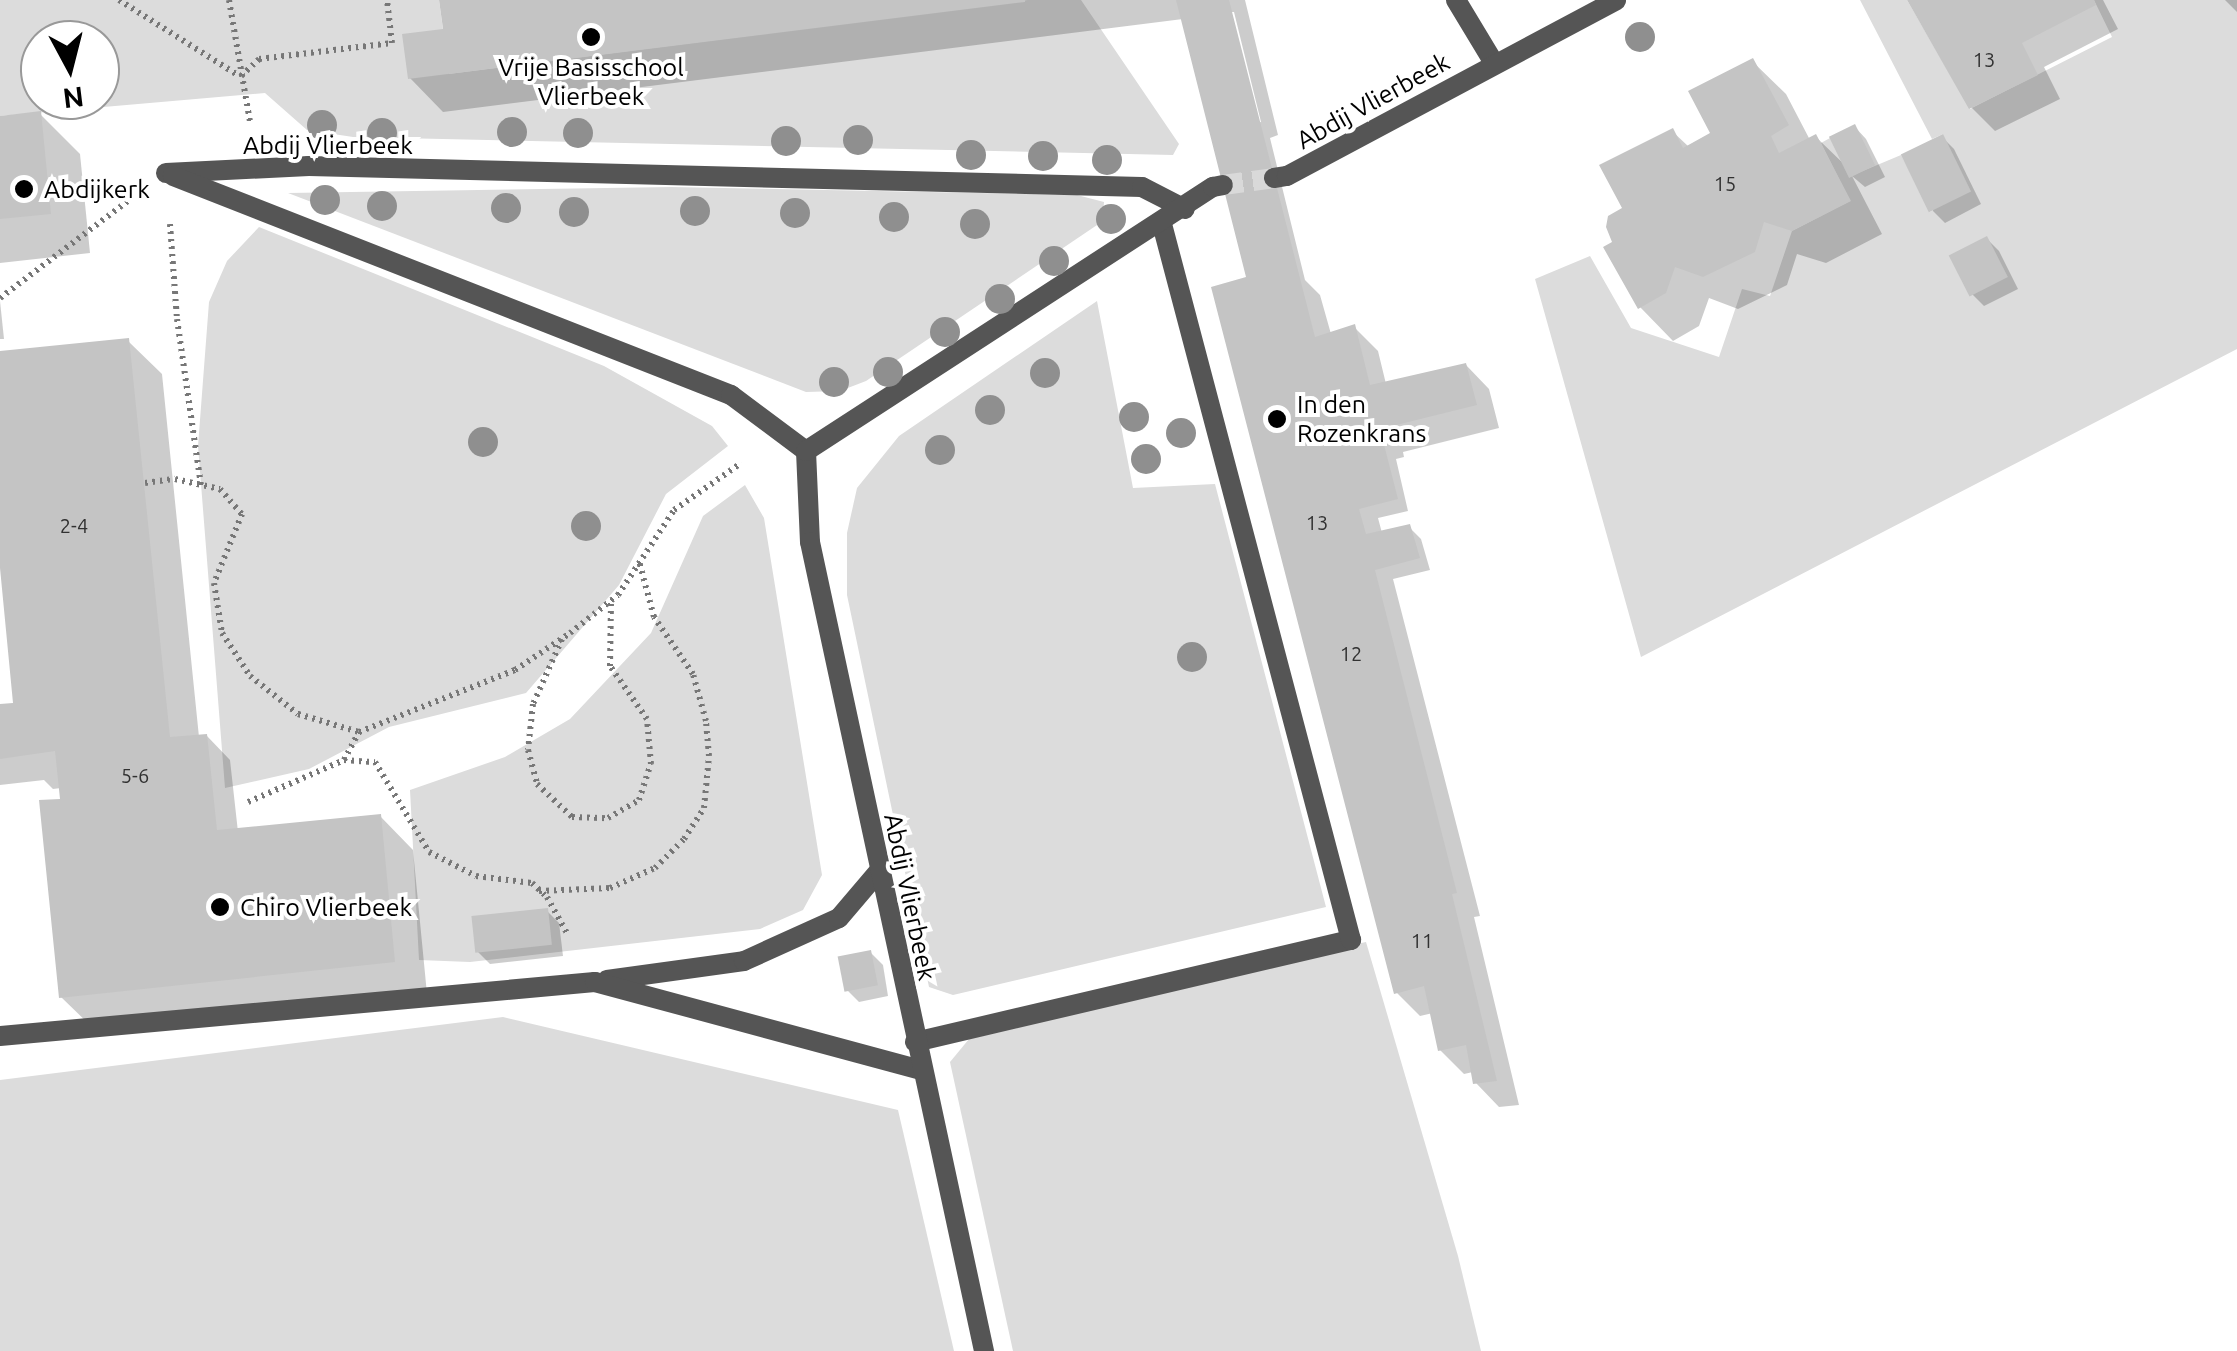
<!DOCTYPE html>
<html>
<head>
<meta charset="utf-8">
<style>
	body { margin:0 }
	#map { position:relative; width:2237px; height:1351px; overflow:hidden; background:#fff; font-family:Ubuntu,sans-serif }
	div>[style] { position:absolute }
	.green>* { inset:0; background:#dcdcdc }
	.shadow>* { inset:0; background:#0003 }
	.building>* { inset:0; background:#c4c4c4; transform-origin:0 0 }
	.minor-tunnel>* { height:20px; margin-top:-10px; transform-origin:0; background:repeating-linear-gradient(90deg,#d9d9d9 0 20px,transparent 0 30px) }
	.path>* { height:6px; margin-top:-3px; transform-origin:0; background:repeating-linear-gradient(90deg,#777 0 2.5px,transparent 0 7.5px) }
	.service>* { height:20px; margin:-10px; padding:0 10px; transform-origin:10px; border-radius:10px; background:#555 }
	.minor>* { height:20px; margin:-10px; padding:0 10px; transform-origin:10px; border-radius:10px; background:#555 }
	.trees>* { width:30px; height:30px; margin:-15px; border-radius:50%; background:#8f8f8f }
	.dots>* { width:28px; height:28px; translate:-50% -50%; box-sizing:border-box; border:5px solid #fff; border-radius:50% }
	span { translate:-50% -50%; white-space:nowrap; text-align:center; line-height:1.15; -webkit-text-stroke:8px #fff; paint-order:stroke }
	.number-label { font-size:20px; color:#313131 }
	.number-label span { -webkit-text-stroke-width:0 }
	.poi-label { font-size:25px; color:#000 }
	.left { translate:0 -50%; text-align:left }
	.street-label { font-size:25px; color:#000 }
	.north { position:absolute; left:20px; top:20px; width:100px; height:100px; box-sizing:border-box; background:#fff; border:2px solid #999; border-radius:50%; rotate:173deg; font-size:28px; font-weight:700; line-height:40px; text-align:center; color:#000 }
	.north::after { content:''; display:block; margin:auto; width:35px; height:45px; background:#000; clip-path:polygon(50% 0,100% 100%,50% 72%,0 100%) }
</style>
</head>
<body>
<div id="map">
	<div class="green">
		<div style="clip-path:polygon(evenodd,0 0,439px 0,449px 74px,1028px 0,1081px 0,1179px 144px,1173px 155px,353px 137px,307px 130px,265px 93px,0 116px,0 0,40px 40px,100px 40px,100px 100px,40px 100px,40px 40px)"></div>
		<div style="clip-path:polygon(1860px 0,1907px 0,1970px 109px,2112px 37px,2094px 0,2237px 0,2237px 349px,1641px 657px,1535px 279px,1590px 256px,1631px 328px,1719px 357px,1742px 289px,1770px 296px,1792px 231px,1850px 201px,1821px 143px,1830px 138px,1851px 176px,1901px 155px,1931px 212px,1943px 134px,1932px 139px)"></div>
		<div style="clip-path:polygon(671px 187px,1077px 195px,1104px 202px,1103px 221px,866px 381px,840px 391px,806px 392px,288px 193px)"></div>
		<div style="clip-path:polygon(259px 227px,604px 366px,712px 426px,728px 446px,666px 494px,619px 585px,526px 693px,389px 727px,309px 769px,225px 788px,198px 446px,209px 302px,227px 261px)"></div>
		<div style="clip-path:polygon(1097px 301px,1133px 488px,1215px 484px,1326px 907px,953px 995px,929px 987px,847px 595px,847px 533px,857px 488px,899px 436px)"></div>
		<div style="clip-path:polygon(745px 485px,764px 518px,822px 875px,803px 910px,760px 929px,470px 962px,419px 960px,410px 790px,505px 757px,570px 719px,651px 633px,703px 516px)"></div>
		<div style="clip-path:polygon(1366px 942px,1458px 1256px,1481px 1351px,1013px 1351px,950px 1062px,979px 1027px)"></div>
		<div style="clip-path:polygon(503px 1017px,898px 1110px,954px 1351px,0 1351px,0 1080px)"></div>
	</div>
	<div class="shadow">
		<div style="clip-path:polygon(evenodd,442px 0,1245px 0,1278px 135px,1270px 138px,1305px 280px,1320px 295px,1331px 334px,1354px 327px,1378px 351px,1386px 384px,1466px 365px,1489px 389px,1499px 428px,1403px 452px,1404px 457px,1396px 459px,1408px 511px,1378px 518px,1382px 533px,1409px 527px,1421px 539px,1430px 570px,1393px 579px,1480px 916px,1474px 917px,1519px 1105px,1499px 1107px,1476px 1083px,1473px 1072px,1464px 1074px,1440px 1050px,1433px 1013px,1420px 1016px,1396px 992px,1253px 280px,1183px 19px,443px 112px,410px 78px,446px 31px,442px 0,1229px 12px,1234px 12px,1261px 122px,1256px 123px,1229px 12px)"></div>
		<div style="clip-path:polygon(1911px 0,2103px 0,2118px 29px,2044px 67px,2060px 99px,1995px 131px,1971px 107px)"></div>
		<div style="clip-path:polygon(2225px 0,2237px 0,2237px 12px)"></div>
		<div style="clip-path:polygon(1752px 61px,1786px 94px,1810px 140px,1816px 137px,1848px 168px,1855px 127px,1866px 139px,1885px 177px,1865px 187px,1852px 176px,1882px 234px,1826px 263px,1797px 254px,1787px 285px,1738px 309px,1709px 298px,1699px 326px,1673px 341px,1640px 307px,1615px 243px,1625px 209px,1672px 131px,1689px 147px,1714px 134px)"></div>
		<div style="clip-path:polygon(40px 114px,80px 154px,90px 253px,0 263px,0 118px)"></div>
		<div style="clip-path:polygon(1942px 137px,1954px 149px,1981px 204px,1945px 223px,1933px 211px)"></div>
		<div style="clip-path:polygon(1987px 239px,1999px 251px,2018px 289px,1984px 306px,1972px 294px)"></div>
		<div style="clip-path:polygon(0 301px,4px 339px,0 339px)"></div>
		<div style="clip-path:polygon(128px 341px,162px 374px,199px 737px,207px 736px,230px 760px,238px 832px,380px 816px,413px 850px,427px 994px,95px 1030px,61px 997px,61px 788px,53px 789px,44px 780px,0 785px,0 706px,15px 705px,0 542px,0 354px)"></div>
		<div style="clip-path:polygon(547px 911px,559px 923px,563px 956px,490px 964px,478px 952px)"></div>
		<div style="clip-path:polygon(871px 953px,883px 965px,888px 996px,859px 1002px,847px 990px)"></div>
	</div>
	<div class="building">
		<div style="clip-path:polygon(439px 0,1025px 0,1025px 2px,408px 79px,402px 34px,443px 29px)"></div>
		<div style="clip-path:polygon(1176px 0,1229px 0,1315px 337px,1355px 324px,1370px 385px,1466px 363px,1477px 405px,1380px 429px,1398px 499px,1359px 509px,1366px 534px,1410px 524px,1420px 558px,1375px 570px,1457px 893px,1452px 894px,1497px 1081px,1473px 1084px,1466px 1045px,1438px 1051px,1424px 986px,1394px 994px,1211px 287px,1246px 277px)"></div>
		<div style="clip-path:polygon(1907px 0,2094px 0,2096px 5px,2022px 43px,2038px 75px,1969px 109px)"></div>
		<div style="clip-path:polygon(1753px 58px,1789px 125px,1771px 136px,1779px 153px,1816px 134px,1851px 201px,1792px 231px,1764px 222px,1755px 252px,1703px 277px,1675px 267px,1666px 293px,1638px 309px,1603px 247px,1612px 242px,1606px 227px,1608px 216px,1622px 208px,1599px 165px,1673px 128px,1683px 148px,1710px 133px,1688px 91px)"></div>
		<div style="clip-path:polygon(41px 111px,51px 214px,0 219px,0 116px)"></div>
		<div style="left:1855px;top:124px;width:46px;height:29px;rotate:64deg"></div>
		<div style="left:1943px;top:134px;width:64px;height:47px;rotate:64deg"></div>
		<div style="left:1987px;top:236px;width:46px;height:43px;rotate:63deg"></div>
		<div style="clip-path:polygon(129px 338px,170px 737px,207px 734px,217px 830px,381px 814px,395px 962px,59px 998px,39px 800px,60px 799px,55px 751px,0 759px,0 704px,13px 703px,0 568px,0 351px)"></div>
		<div style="left:548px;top:908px;width:37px;height:77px;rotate:84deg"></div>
		<div style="left:871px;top:950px;width:36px;height:34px;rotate:79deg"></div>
	</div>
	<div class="minor-tunnel">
		<div style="left:1223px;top:185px;width:51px;rotate:-7.8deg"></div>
	</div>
	<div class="path">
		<div style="left:119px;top:0;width:142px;rotate:32.3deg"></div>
		<div style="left:229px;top:0;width:124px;rotate:80.2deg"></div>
		<div style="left:241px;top:76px;width:25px;rotate:-43deg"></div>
		<div style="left:259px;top:59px;width:134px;rotate:-6.9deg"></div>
		<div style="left:392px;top:43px;width:43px;rotate:-96.6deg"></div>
		<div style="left:170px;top:224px;width:95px;rotate:85.8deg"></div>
		<div style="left:177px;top:319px;width:168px;rotate:81.8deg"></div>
		<div style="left:0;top:298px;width:162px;rotate:-37.2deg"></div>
		<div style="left:145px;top:483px;width:30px;rotate:-8deg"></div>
		<div style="left:175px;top:479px;width:46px;rotate:12.5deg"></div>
		<div style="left:220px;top:489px;width:33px;rotate:49deg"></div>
		<div style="left:242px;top:514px;width:74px;rotate:112.1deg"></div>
		<div style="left:214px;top:583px;width:51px;rotate:80.9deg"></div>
		<div style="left:222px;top:633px;width:51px;rotate:56.9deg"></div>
		<div style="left:250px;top:676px;width:61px;rotate:38.4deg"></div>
		<div style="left:298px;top:714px;width:64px;rotate:16.4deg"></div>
		<div style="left:562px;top:639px;width:71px;rotate:114deg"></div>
		<div style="left:533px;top:704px;width:46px;rotate:96.2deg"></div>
		<div style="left:528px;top:750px;width:35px;rotate:75deg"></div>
		<div style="left:537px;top:784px;width:48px;rotate:43.3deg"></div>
		<div style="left:572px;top:817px;width:36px;rotate:2deg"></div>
		<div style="left:608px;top:818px;width:36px;rotate:-30deg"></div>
		<div style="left:639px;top:800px;width:38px;rotate:-72deg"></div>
		<div style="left:651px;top:764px;width:45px;rotate:-95.1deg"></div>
		<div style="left:647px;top:719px;width:65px;rotate:-124.9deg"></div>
		<div style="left:610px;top:666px;width:65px;rotate:-89.1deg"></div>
		<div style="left:344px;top:760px;width:31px;rotate:4deg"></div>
		<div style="left:375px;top:762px;width:105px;rotate:59deg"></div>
		<div style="left:429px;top:852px;width:53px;rotate:27.1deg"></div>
		<div style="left:476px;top:876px;width:56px;rotate:7.1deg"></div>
		<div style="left:532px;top:883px;width:21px;rotate:43deg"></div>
		<div style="left:547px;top:897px;width:43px;rotate:61.1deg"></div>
		<div style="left:248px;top:802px;width:105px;rotate:-23.6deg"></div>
		<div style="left:344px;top:760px;width:32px;rotate:-62deg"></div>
		<div style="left:359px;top:732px;width:168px;rotate:-21.7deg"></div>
		<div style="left:515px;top:670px;width:66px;rotate:-33.9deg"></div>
		<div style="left:570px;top:633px;width:61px;rotate:-38.4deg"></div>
		<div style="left:618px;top:595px;width:102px;rotate:-56.6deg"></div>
		<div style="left:674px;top:510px;width:82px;rotate:-35deg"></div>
		<div style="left:539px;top:891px;width:71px;rotate:-2.4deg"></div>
		<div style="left:610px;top:888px;width:49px;rotate:-24deg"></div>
		<div style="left:655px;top:868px;width:41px;rotate:-45deg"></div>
		<div style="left:684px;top:839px;width:37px;rotate:-57deg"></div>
		<div style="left:704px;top:808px;width:52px;rotate:-84.5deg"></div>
		<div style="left:709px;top:756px;width:35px;rotate:-95deg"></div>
		<div style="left:706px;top:721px;width:49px;rotate:-105.5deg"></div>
		<div style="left:693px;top:674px;width:69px;rotate:-124.4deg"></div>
		<div style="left:654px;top:617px;width:58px;rotate:-105deg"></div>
	</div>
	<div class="service">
		<div style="left:607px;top:980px;width:138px;rotate:-7.9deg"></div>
		<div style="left:744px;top:961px;width:104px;rotate:-24.4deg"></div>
		<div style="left:839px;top:918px;width:62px;rotate:-49.6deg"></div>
		<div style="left:0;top:1036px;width:597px;rotate:-5.19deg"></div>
		<div style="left:595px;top:982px;width:338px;rotate:15.1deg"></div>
		<div style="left:915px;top:1042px;width:448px;rotate:-13.2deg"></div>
		<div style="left:1351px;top:940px;width:741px;rotate:-104.79deg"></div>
	</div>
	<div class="minor">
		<div style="left:1456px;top:0;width:74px;rotate:58.9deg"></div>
		<div style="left:166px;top:173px;width:143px;rotate:-2.8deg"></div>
		<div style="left:309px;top:166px;width:833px;rotate:1.44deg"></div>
		<div style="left:1142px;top:187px;width:48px;rotate:27.1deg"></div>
		<div style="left:173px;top:176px;width:599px;rotate:21.43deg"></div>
		<div style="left:731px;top:395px;width:94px;rotate:36.7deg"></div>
		<div style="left:1274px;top:178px;width:13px;rotate:-9deg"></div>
		<div style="left:1287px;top:176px;width:373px;rotate:-28.1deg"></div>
		<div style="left:806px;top:451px;width:91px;rotate:87.5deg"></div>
		<div style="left:810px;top:542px;width:828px;rotate:77.86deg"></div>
		<div style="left:806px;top:451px;width:485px;rotate:-33deg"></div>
		<div style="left:1213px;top:187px;width:10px;rotate:-11deg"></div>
	</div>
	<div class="trees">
		<div style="left:1640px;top:37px"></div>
		<div style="left:322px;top:125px"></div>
		<div style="left:512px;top:132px"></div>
		<div style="left:382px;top:133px"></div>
		<div style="left:578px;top:133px"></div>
		<div style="left:858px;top:140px"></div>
		<div style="left:786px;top:141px"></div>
		<div style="left:971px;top:155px"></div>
		<div style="left:1043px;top:156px"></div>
		<div style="left:1107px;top:160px"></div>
		<div style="left:325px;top:200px"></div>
		<div style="left:382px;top:206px"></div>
		<div style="left:506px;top:208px"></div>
		<div style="left:695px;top:211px"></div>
		<div style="left:574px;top:212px"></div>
		<div style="left:795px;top:213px"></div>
		<div style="left:894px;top:217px"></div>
		<div style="left:1111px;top:219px"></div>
		<div style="left:975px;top:224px"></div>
		<div style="left:1054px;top:261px"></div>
		<div style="left:1000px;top:299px"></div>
		<div style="left:945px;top:332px"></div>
		<div style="left:888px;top:372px"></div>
		<div style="left:1045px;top:373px"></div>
		<div style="left:834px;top:382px"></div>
		<div style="left:990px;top:410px"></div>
		<div style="left:1134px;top:417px"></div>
		<div style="left:1181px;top:433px"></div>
		<div style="left:483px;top:442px"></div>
		<div style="left:940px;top:450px"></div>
		<div style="left:1146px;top:459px"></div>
		<div style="left:586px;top:526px"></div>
		<div style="left:1192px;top:657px"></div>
	</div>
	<div class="dots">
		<div style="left:591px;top:37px;background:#000"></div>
		<div style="left:24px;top:189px;background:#000"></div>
		<div style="left:1277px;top:419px;background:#000"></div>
		<div style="left:220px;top:907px;background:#000"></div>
	</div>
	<div class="number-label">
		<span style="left:1984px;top:59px">13</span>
		<span style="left:1725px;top:183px">15</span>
		<span style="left:1317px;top:522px">13</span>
		<span style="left:74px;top:525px">2-4</span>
		<span style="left:1351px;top:653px">12</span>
		<span style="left:135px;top:775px">5-6</span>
		<span style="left:1422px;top:940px">11</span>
	</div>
	<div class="poi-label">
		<span style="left:591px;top:82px">Vrije Basisschool<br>Vlierbeek</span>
		<span class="left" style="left:44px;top:189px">Abdijkerk</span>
		<span class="left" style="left:1297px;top:419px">In den<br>Rozenkrans</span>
		<span class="left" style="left:240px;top:907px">Chiro Vlierbeek</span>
	</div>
	<div class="street-label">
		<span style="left:1373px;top:101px;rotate:-29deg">Abdij Vlierbeek</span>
		<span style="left:328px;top:145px">Abdij Vlierbeek</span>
		<span style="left:910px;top:897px;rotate:78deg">Abdij Vlierbeek</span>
	</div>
	<div class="north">N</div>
</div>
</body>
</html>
